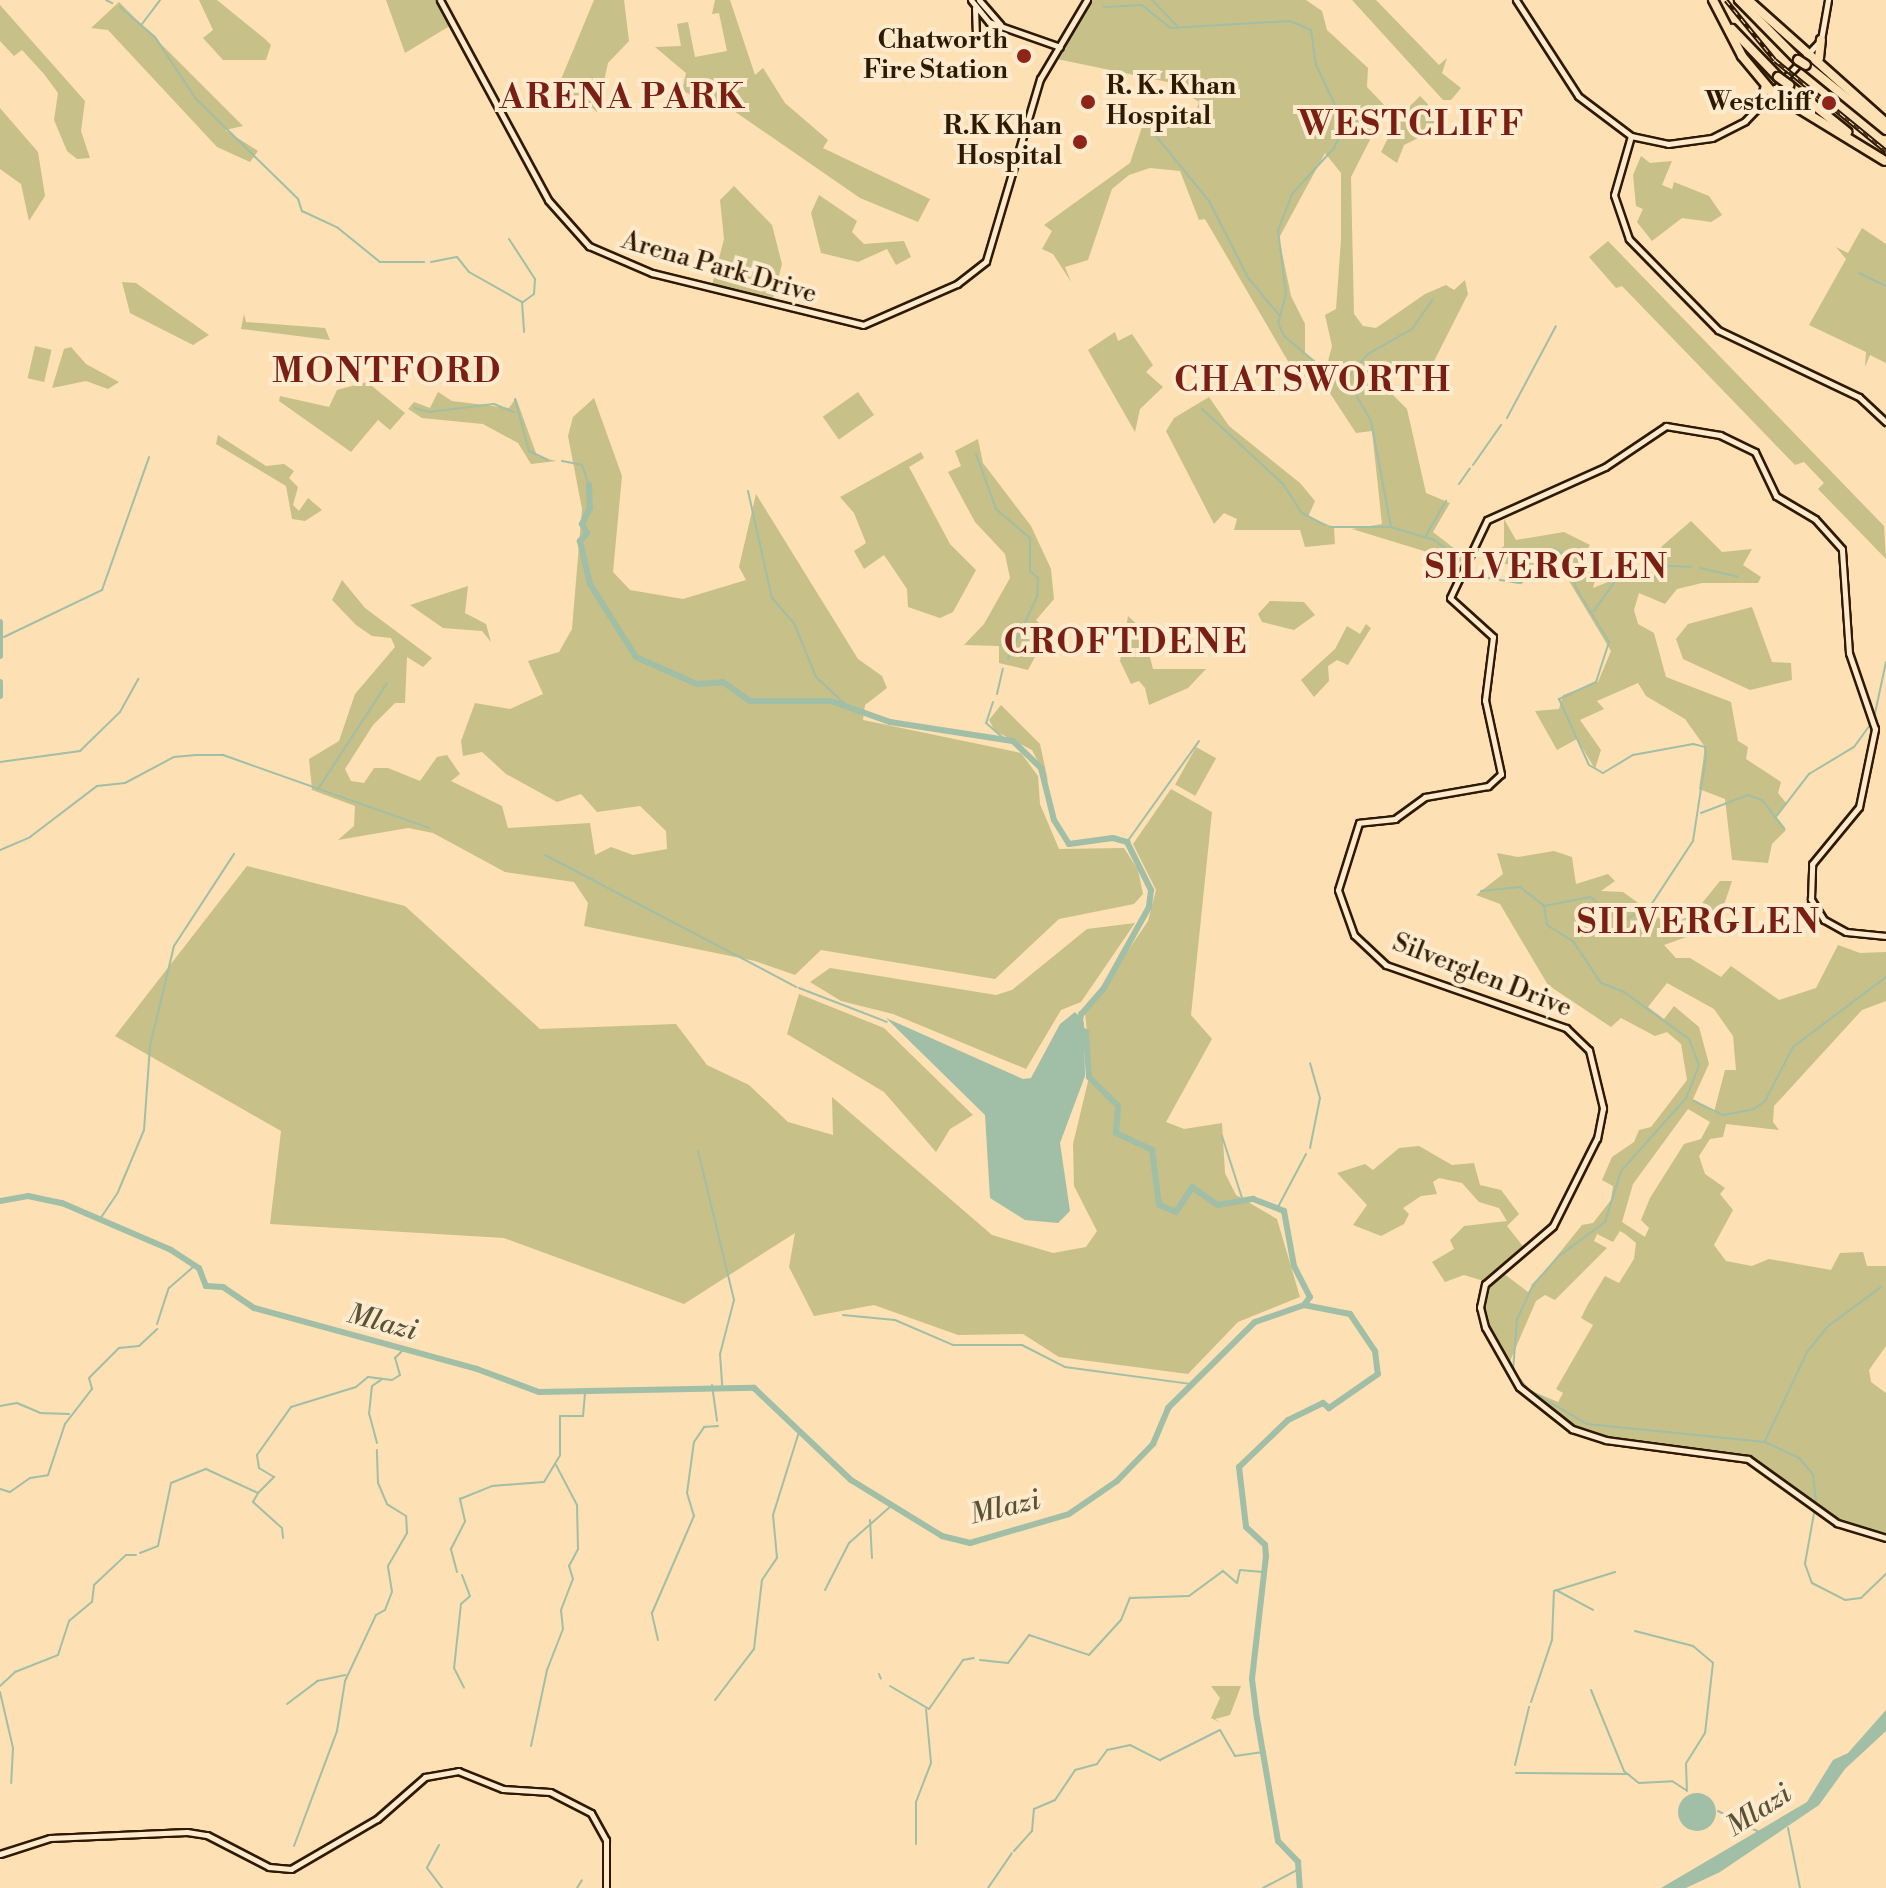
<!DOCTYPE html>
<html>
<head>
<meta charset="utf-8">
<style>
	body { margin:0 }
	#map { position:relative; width:1886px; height:1888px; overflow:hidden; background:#fde0b3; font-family:"Libre Bodoni",serif }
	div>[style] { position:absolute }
	.green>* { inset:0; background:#c7c088; transform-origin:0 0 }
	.water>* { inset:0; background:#a1bea6 }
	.round { border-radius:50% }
	.stream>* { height:2px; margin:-1px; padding:0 1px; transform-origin:1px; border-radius:1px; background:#a1bea6 }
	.river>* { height:6px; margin:-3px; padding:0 3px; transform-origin:3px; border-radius:3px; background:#a1bea6 }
	.roads { filter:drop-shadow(2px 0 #2f1900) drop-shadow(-2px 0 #2f1900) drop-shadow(0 2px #2f1900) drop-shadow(0 -2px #2f1900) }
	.secondary>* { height:5px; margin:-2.5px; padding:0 2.5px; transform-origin:2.5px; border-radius:2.5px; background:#feebce }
	.highway>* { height:8px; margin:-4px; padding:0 4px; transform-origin:4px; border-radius:4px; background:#fde0b3 }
	.rail>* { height:5px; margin-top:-2.5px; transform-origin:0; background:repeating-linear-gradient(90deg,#feebce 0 6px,#2f1900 0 12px); box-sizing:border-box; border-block:2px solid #2f1900 }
	.bridges { filter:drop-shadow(2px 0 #2f1900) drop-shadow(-2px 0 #2f1900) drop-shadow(0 2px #2f1900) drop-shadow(0 -2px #2f1900) }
	.highway-bridge>* { height:8px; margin:-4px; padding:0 4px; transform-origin:4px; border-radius:4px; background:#fde0b3 }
	.dots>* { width:22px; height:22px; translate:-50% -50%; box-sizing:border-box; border:4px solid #feebce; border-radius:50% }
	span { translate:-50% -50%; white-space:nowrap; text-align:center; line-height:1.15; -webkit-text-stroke:8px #feebce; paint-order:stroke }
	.poi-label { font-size:26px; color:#2f1900; font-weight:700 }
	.right { translate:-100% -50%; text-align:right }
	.left { translate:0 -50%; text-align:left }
	.street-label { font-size:26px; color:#2f1900 }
	.water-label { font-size:28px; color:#57533a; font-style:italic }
	.district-label { font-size:34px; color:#7a1f14; font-weight:700; letter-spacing:2px }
</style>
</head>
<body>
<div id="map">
	<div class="green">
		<div style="clip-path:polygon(199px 0,217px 0,265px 39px,271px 45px,266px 60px,223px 60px,203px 38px,213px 30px)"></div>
		<div style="clip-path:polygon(386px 0,440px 0,453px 24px,405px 53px)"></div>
		<div style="clip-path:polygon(594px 0,624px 0,629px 41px,608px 63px,597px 112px,587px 103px,578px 108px,561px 102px,557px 89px)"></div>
		<div style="clip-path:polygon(715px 0,730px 0,755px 75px,763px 68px,785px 103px,828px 140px,823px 148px,930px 199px,918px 222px,860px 198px,734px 111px,682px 91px,686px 73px,655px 47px,681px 46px,677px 24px,688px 22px,695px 57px,727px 51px,719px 13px,712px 14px)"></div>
		<div style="clip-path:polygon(evenodd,1088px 0,1306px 0,1322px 11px,1327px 30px,1368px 68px,1367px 87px,1388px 109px,1370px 126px,1375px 130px,1351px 177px,1354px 314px,1363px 326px,1376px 328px,1425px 294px,1446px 285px,1454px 290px,1465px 280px,1468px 294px,1430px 369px,1449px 390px,1418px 371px,1412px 380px,1394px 365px,1380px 382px,1407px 409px,1426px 493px,1450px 503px,1433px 532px,1464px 556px,1460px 562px,1352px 529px,1382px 524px,1372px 431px,1356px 433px,1322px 381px,1298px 375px,1289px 363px,1205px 219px,1199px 220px,1180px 171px,1150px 168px,1129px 175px,1112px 189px,1088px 260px,1065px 267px,1071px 282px,1053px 254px,1042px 249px,1052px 231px,1044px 225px,1130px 163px,1142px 127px,1165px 115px,1193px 122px,1199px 102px,1168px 82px,1052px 58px,1088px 0,1325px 153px,1341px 173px,1341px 240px,1336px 309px,1325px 315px,1332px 346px,1326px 369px,1305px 355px,1305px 324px,1291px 296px,1279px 238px,1325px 153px)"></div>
		<div style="clip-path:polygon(1352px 0,1376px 0,1439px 65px,1447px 58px,1442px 73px,1461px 88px,1451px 100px,1443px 100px)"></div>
		<div style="clip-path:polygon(119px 2px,243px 126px,225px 130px,258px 151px,250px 162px,217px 147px,108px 30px,91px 28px)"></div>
		<div style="clip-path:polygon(0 5px,85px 101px,81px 131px,90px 158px,77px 159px,67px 151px,54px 120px,58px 93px,44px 74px,22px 50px,14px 56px,0 41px)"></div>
		<div style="clip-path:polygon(1420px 96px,1447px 124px,1404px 145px,1397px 163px,1381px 152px,1398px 118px)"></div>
		<div style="clip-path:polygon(0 108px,38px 152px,45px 196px,29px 221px,21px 184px,0 169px)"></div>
		<div style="clip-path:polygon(1641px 156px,1650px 163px,1672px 161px,1662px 185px,1672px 189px,1674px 182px,1709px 196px,1722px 215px,1711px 222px,1682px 218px,1652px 241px,1637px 222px,1643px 209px,1636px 206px,1633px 175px)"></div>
		<div style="clip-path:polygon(734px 186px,772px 225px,782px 264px,771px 306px,711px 289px,724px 239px,720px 200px)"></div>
		<div style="clip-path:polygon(819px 195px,857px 221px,852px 232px,864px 244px,904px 241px,911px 257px,896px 265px,887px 249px,858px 262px,821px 253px,811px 213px)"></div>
		<div style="clip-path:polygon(1862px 228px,1886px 244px,1886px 363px,1870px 355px,1865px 367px,1866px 352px,1809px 325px,1846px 259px,1836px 247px,1848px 253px)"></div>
		<div style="clip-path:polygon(1608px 241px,1884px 526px,1886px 559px,1818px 489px,1824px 483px,1804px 462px,1795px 465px,1622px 286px,1616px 288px,1589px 257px)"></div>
		<div style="clip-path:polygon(122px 282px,136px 283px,209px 335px,193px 345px,130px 313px)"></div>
		<div style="clip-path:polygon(244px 314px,246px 322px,325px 328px,330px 340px,241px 329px)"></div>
		<div style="clip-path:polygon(1115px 332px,1118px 341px,1132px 334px,1153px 365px,1146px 372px,1163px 387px,1140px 409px,1135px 432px,1088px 350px)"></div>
		<div style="left:35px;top:346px;width:17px;height:33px;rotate:13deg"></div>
		<div style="clip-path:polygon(71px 347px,86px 364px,119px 382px,108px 389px,86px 381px,52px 388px,64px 349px)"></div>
		<div style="clip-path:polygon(367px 382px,405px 413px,390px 430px,378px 420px,351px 452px,279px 401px,280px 396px,329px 407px,337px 390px)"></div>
		<div style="clip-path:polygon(438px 392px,452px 401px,509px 408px,516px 398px,537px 456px,556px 461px,531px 464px,518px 443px,483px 424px,422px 418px,408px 409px,414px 402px,430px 408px)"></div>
		<div style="left:858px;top:392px;width:28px;height:43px;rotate:55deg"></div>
		<div style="clip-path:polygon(1209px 397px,1229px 426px,1300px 483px,1315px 501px,1308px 517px,1334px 527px,1335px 544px,1305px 547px,1300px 530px,1234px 530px,1237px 519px,1224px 513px,1214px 524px,1166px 431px,1174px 418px)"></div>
		<div style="clip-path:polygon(594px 398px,622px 476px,613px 572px,630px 590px,683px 599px,746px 580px,739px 567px,756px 494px,858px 659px,882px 676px,887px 688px,865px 705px,863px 720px,1021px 753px,1038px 776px,1040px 804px,1059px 849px,1124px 848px,1138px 870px,1143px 894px,1134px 904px,1059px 919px,995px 979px,821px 950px,795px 975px,755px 961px,584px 926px,588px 903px,574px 882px,505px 872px,433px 833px,408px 828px,338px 840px,354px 826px,355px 806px,312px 790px,309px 759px,339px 741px,355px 694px,395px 647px,391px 638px,372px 636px,356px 625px,332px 600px,342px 580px,365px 608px,432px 658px,423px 667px,407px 657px,405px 703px,395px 703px,373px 725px,345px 769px,351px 781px,364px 783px,374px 768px,388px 768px,420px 781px,437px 757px,447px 755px,460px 774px,451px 781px,502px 806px,508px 828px,590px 823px,595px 855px,611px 847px,633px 855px,667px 849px,666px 831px,640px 806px,597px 812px,581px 794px,557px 802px,506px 774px,482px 752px,463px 756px,461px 741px,475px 703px,510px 709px,543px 694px,528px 661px,559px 652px,572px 629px,582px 509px,568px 436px,573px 417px)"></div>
		<div style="clip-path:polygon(218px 435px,266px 466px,284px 464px,294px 471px,289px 478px,298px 487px,293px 505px,299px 511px,308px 498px,322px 510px,305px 521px,292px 519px,286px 486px,216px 444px)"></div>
		<div style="clip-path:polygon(978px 439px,983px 463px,1031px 526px,1051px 569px,1054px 599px,1036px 620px,1048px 632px,1028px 670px,999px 663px,999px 646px,964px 645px,984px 624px,1010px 578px,1005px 554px,975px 522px,948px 472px,961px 466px,955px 451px)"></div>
		<div style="clip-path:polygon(921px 452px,924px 458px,909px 467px,950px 544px,976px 570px,953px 612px,940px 618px,908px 607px,907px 589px,884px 555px,864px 569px,854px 551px,866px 543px,854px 513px,840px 497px)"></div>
		<div style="clip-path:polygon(1504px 519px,1516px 540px,1564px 532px,1590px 545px,1581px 560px,1586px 568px,1598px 570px,1593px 588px,1628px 574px,1651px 576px,1662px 546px,1691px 521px,1722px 552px,1752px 549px,1743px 565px,1761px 577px,1758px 583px,1702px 583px,1677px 589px,1665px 604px,1639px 593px,1634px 610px,1638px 624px,1654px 633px,1666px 677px,1731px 702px,1738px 741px,1748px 747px,1746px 759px,1781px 782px,1778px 793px,1787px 804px,1776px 817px,1786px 830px,1772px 844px,1768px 863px,1732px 860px,1725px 799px,1699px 789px,1705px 747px,1685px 719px,1646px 696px,1638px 683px,1597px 701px,1604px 709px,1580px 720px,1601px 750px,1595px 769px,1577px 739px,1557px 750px,1535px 711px,1559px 709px,1563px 695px,1598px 682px,1611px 651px,1569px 581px,1557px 575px,1558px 557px,1549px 565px,1503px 564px,1496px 552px,1504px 546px)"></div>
		<div style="clip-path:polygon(468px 586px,465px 613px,486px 624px,491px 642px,482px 631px,443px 628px,410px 605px)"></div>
		<div style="clip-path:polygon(1270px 601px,1304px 602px,1315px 615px,1294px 630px,1262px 622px,1258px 614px)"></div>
		<div style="clip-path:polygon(1752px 607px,1772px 662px,1791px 663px,1792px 680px,1750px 690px,1683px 659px,1676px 639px,1688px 624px)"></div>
		<div style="clip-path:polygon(1128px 616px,1143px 630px,1153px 669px,1206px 669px,1188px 688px,1149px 705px,1145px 688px,1139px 681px,1131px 684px,1120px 661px)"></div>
		<div style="clip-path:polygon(1366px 624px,1371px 628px,1348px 665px,1337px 660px,1328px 666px,1329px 681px,1314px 697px,1301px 680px,1335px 649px,1347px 626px,1360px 634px)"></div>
		<div style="clip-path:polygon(1001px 705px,1040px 744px,1048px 781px,1032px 750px,995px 731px,989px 720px)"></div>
		<div style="left:1196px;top:747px;width:23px;height:43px;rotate:29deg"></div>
		<div style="clip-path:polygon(1171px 789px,1212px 812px,1191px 1015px,1212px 1039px,1166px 1122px,1184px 1129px,1222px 1123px,1225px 1173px,1236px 1195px,1277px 1219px,1300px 1297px,1238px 1322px,1188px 1374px,1059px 1357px,1023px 1334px,958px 1335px,874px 1305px,814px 1316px,789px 1267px,795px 1233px,684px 1304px,504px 1238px,270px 1224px,281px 1131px,115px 1036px,247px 866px,405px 906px,540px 1029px,676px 1024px,707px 1065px,749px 1085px,788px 1122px,833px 1135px,832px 1097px,992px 1235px,1053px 1253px,1086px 1247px,1097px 1231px,1074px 1186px,1073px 1144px,1091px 1069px,1085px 1014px,1148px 921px,1156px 890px,1133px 844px)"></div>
		<div style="clip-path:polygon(evenodd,1554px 851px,1572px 857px,1576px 884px,1608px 874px,1615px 881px,1601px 891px,1623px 892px,1670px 926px,1694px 913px,1720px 881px,1732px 881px,1717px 926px,1664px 945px,1676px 958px,1690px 958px,1721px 977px,1731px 966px,1779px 1000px,1816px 988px,1838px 945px,1860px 953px,1886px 952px,1886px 1001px,1862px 1010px,1774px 1106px,1773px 1122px,1779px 1130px,1726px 1124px,1723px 1137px,1710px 1139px,1699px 1156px,1705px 1174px,1725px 1188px,1720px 1194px,1733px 1210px,1714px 1245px,1726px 1261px,1752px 1266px,1769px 1259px,1831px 1270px,1840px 1253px,1863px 1252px,1867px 1266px,1886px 1266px,1886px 1346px,1869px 1370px,1871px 1382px,1886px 1393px,1886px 1537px,1850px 1529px,1825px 1515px,1754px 1461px,1606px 1440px,1580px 1433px,1530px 1396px,1532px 1391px,1558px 1402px,1563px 1393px,1556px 1389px,1593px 1325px,1581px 1318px,1588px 1304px,1605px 1276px,1619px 1283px,1634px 1259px,1636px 1243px,1625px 1234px,1620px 1231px,1613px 1242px,1597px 1234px,1594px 1241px,1607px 1248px,1555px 1300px,1545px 1295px,1536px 1301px,1507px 1368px,1481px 1307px,1487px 1282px,1464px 1275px,1445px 1282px,1432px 1262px,1454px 1249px,1450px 1240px,1464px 1226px,1507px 1221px,1499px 1208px,1479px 1202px,1462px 1183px,1439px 1178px,1433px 1182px,1437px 1194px,1421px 1196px,1403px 1208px,1409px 1214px,1404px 1224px,1381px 1236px,1353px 1225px,1367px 1205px,1337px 1173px,1365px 1164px,1373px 1170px,1399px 1148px,1419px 1146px,1452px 1165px,1474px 1163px,1480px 1185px,1501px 1190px,1519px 1214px,1507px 1226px,1526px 1250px,1499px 1270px,1528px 1292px,1582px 1225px,1593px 1223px,1611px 1200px,1613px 1186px,1602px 1180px,1612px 1157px,1634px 1142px,1639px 1130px,1651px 1127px,1687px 1080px,1681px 1044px,1667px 1032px,1655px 1036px,1621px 1018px,1611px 1027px,1548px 985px,1500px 904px,1476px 895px,1503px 874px,1497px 853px,1518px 857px,1554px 851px,1667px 983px,1714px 1009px,1733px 1036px,1736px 1070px,1725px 1070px,1714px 1112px,1693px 1099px,1709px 1064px,1699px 1027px,1674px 1006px,1664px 1019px,1648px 1007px,1667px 983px,1554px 851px,1688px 1109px,1710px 1122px,1701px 1139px,1684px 1144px,1650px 1198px,1641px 1220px,1649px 1228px,1645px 1237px,1622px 1222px,1633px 1184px,1688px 1109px)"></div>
		<div style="clip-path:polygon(1135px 923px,1081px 1002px,1061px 1010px,1026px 1069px,893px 1014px,841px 1001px,810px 982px,830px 968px,996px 995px,1012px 990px,1087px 929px)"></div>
		<div style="clip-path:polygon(799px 994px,884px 1028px,973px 1115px,950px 1129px,936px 1152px,884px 1092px,787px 1034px)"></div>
		<div style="clip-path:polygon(1211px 1686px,1241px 1686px,1230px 1715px,1215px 1719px,1221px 1723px,1211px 1718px,1220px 1698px)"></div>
	</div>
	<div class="water">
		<div style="clip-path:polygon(1075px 1012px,1084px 1022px,1085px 1076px,1060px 1143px,1070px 1211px,1058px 1223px,1025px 1220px,990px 1198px,985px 1115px,886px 1018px,1023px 1079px,1031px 1078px,1060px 1024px)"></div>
		<div style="clip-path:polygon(1886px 1710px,1886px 1731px,1845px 1769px,1819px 1805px,1720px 1872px,1686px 1888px,1661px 1888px,1807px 1802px,1833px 1760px,1848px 1753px)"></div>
		<div class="round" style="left:1678px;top:1793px;width:38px;height:38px"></div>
	</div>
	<div class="stream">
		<div style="left:106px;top:0;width:7px;rotate:27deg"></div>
		<div style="left:1152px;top:0;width:35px;rotate:46deg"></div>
		<div style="left:120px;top:7px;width:46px;rotate:40.6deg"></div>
		<div style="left:155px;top:37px;width:74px;rotate:56.5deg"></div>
		<div style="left:196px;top:99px;width:143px;rotate:44.4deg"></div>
		<div style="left:298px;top:199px;width:13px;rotate:72deg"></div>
		<div style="left:302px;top:211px;width:40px;rotate:25deg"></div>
		<div style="left:338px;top:228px;width:54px;rotate:39deg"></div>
		<div style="left:380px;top:262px;width:44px"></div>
		<div style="left:1104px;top:7px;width:38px;rotate:-3deg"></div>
		<div style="left:1142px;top:5px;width:36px;rotate:39deg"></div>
		<div style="left:1170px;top:28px;width:120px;rotate:-3.3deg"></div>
		<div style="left:1290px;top:21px;width:23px;rotate:23deg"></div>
		<div style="left:1311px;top:30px;width:35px;rotate:82deg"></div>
		<div style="left:1316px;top:65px;width:68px;rotate:64.6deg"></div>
		<div style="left:1345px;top:126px;width:25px;rotate:117deg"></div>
		<div style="left:1334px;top:148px;width:62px;rotate:132.4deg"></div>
		<div style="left:1292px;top:194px;width:39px;rotate:111deg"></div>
		<div style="left:1278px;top:230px;width:64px;rotate:82.9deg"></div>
		<div style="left:1286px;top:294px;width:30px;rotate:105deg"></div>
		<div style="left:1278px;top:323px;width:14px;rotate:65deg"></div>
		<div style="left:1284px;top:336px;width:48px;rotate:40deg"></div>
		<div style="left:142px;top:24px;width:30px;rotate:-53deg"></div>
		<div style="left:1156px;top:136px;width:84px;rotate:50.8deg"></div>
		<div style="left:1209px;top:201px;width:88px;rotate:62.9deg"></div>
		<div style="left:1249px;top:279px;width:47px;rotate:50.2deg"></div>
		<div style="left:509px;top:239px;width:48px;rotate:57deg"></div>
		<div style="left:535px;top:279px;width:15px;rotate:94deg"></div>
		<div style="left:534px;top:294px;width:14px;rotate:144deg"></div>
		<div style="left:431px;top:262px;width:26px;rotate:-11deg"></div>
		<div style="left:457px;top:257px;width:19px;rotate:51deg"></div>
		<div style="left:469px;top:272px;width:61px;rotate:29.5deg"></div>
		<div style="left:522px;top:302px;width:30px;rotate:86deg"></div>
		<div style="left:1859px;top:273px;width:30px;rotate:26deg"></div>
		<div style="left:1331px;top:371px;width:27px;rotate:39deg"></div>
		<div style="left:1352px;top:388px;width:38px;rotate:60deg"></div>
		<div style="left:1371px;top:421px;width:108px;rotate:79.3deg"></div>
		<div style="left:1391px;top:527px;width:45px;rotate:16.8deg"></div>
		<div style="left:1434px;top:540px;width:34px;rotate:36deg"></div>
		<div style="left:1346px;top:379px;width:33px;rotate:-49deg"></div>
		<div style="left:1368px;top:354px;width:51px;rotate:-29.6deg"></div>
		<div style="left:1412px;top:329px;width:35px;rotate:-55deg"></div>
		<div style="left:515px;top:399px;width:54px;rotate:74.9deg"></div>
		<div style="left:529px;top:451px;width:21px;rotate:25deg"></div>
		<div style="left:414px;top:408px;width:16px;rotate:15deg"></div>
		<div style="left:429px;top:412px;width:65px;rotate:-7deg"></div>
		<div style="left:494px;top:404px;width:22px;rotate:22deg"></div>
		<div style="left:1202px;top:409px;width:110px;rotate:42.8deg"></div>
		<div style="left:1283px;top:484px;width:35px;rotate:57deg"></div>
		<div style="left:1302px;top:513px;width:26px;rotate:28deg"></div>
		<div style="left:1507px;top:418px;width:104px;rotate:-62deg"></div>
		<div style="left:976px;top:454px;width:59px;rotate:70deg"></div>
		<div style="left:996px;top:509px;width:45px;rotate:40.5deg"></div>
		<div style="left:1030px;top:538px;width:33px;rotate:90deg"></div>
		<div style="left:1030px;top:571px;width:11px;rotate:41deg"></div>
		<div style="left:1038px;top:578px;width:19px;rotate:93deg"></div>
		<div style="left:1037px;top:597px;width:68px;rotate:115.4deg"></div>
		<div style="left:562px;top:461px;width:20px;rotate:11deg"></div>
		<div style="left:582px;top:465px;width:21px;rotate:71deg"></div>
		<div style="left:1473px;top:465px;width:49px;rotate:-55deg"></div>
		<div style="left:1459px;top:484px;width:19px;rotate:-55deg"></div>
		<div style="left:748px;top:491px;width:110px;rotate:77.4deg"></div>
		<div style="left:772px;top:598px;width:33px;rotate:49deg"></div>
		<div style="left:794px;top:623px;width:58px;rotate:67.8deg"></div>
		<div style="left:816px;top:677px;width:40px;rotate:43deg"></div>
		<div style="left:1330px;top:527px;width:59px"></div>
		<div style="left:1425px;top:537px;width:42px;rotate:-59.7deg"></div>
		<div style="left:1700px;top:568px;width:39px;rotate:13deg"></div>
		<div style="left:1488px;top:578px;width:33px;rotate:9deg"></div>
		<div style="left:1521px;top:583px;width:47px;rotate:-45.9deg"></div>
		<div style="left:1554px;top:549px;width:13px;rotate:27deg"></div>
		<div style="left:1566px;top:555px;width:34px;rotate:73deg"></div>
		<div style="left:1576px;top:588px;width:63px;rotate:58.6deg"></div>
		<div style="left:1609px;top:642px;width:42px;rotate:108deg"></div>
		<div style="left:1596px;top:682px;width:41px;rotate:155.3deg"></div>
		<div style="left:1559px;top:699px;width:72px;rotate:65.6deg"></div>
		<div style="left:1589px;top:765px;width:16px;rotate:30deg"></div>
		<div style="left:1603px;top:773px;width:35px;rotate:-31deg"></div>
		<div style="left:1633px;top:755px;width:61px;rotate:-10.4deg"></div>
		<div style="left:1693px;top:744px;width:12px;rotate:14deg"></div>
		<div style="left:1705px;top:747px;width:9px;rotate:84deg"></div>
		<div style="left:1706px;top:756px;width:86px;rotate:98.7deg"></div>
		<div style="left:1693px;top:841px;width:77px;rotate:123.3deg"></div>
		<div style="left:1651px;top:905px;width:34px;rotate:150deg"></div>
		<div style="left:1621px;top:922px;width:40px;rotate:-141deg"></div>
		<div style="left:1590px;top:897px;width:47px;rotate:168.9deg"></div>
		<div style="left:1544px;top:906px;width:19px;rotate:81deg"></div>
		<div style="left:1547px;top:925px;width:31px;rotate:32deg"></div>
		<div style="left:1573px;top:941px;width:50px;rotate:56.3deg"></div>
		<div style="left:1601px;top:983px;width:25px;rotate:21deg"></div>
		<div style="left:1624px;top:992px;width:80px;rotate:35.9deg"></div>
		<div style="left:1689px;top:1039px;width:28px;rotate:69deg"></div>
		<div style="left:1699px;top:1065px;width:34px;rotate:111deg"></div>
		<div style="left:1687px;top:1097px;width:99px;rotate:131.7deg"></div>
		<div style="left:1621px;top:1171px;width:53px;rotate:107.4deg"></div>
		<div style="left:1605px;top:1222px;width:57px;rotate:143.5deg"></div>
		<div style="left:1559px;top:1256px;width:39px;rotate:132deg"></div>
		<div style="left:1533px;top:1285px;width:38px;rotate:115deg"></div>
		<div style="left:1517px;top:1319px;width:52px;rotate:94.4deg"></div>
		<div style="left:1513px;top:1371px;width:25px;rotate:50deg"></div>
		<div style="left:1529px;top:1390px;width:67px;rotate:30.4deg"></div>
		<div style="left:1587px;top:1424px;width:179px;rotate:5.8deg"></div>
		<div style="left:1765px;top:1442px;width:38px;rotate:25deg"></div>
		<div style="left:1799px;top:1458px;width:21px;rotate:49deg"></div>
		<div style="left:1813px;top:1474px;width:28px;rotate:84deg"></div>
		<div style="left:1816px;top:1502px;width:63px;rotate:100.1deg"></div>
		<div style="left:1805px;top:1564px;width:20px;rotate:70deg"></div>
		<div style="left:1812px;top:1583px;width:37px;rotate:27deg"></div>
		<div style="left:1845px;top:1600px;width:16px;rotate:-7deg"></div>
		<div style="left:1861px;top:1598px;width:35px;rotate:-44deg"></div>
		<div style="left:1594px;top:611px;width:42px;rotate:-54.8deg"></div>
		<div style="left:1618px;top:577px;width:35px;rotate:3deg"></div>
		<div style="left:1653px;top:579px;width:20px;rotate:-41deg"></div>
		<div style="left:1668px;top:566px;width:23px;rotate:2deg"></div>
		<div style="left:4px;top:637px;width:109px;rotate:-25.6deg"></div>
		<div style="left:102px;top:590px;width:141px;rotate:-70.5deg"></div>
		<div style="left:997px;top:694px;width:26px;rotate:-77deg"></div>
		<div style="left:993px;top:702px;width:22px;rotate:108deg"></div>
		<div style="left:986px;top:723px;width:23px;rotate:41deg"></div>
		<div style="left:1874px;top:718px;width:57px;rotate:-77.9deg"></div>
		<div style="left:0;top:762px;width:81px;rotate:-7.8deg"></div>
		<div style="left:80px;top:751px;width:56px;rotate:-44.3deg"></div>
		<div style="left:120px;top:712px;width:38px;rotate:-61deg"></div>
		<div style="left:318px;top:789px;width:126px;rotate:-56.9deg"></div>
		<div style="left:1701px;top:813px;width:50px;rotate:-21deg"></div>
		<div style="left:1748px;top:795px;width:15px;rotate:20deg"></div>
		<div style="left:1762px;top:800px;width:36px;rotate:52deg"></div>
		<div style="left:1775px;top:818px;width:56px;rotate:-52.3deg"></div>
		<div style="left:1809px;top:774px;width:52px;rotate:-31deg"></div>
		<div style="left:1854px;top:747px;width:26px;rotate:-54deg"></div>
		<div style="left:1127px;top:842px;width:124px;rotate:-54.5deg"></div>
		<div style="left:0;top:850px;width:33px;rotate:-23deg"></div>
		<div style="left:30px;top:837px;width:84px;rotate:-37.3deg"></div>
		<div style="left:97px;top:786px;width:28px;rotate:-6deg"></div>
		<div style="left:125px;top:783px;width:55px;rotate:-28deg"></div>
		<div style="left:174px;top:757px;width:22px;rotate:-5deg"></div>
		<div style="left:196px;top:755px;width:27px"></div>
		<div style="left:223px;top:755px;width:219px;rotate:19.5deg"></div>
		<div style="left:545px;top:855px;width:284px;rotate:27.7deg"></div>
		<div style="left:1481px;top:891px;width:39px;rotate:-6deg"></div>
		<div style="left:1520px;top:887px;width:31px;rotate:38deg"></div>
		<div style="left:799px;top:988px;width:94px;rotate:21.1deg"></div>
		<div style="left:1694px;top:1101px;width:32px;rotate:26deg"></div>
		<div style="left:1723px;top:1115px;width:32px;rotate:-11deg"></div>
		<div style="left:1754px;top:1109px;width:14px;rotate:-36deg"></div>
		<div style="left:1765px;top:1101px;width:61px;rotate:-62.6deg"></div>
		<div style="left:1793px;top:1047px;width:116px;rotate:-37deg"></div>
		<div style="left:1222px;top:1136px;width:68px;rotate:72.1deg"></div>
		<div style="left:1310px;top:1148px;width:51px;rotate:-78.7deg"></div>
		<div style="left:1320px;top:1098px;width:36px;rotate:-106deg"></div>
		<div style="left:698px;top:1151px;width:153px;rotate:76.4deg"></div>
		<div style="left:734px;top:1300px;width:56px;rotate:104.5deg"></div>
		<div style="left:720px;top:1354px;width:31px;rotate:86deg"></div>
		<div style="left:1278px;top:1207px;width:60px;rotate:-62.2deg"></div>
		<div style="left:100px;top:1219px;width:32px;rotate:-56deg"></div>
		<div style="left:118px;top:1192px;width:67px;rotate:-67.2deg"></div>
		<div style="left:144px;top:1130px;width:84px;rotate:-85.9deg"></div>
		<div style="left:150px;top:1046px;width:103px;rotate:-76.5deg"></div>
		<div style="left:174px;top:946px;width:110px;rotate:-56.9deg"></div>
		<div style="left:843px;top:1315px;width:52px;rotate:5.5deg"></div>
		<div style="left:895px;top:1320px;width:63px;rotate:23.3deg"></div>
		<div style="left:953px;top:1345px;width:69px"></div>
		<div style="left:1022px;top:1345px;width:48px;rotate:27.1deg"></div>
		<div style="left:1065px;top:1367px;width:126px;rotate:7.7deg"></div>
		<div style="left:157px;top:1324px;width:38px;rotate:-72deg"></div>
		<div style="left:169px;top:1288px;width:33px;rotate:-41deg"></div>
		<div style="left:712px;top:1385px;width:36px;rotate:82deg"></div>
		<div style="left:0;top:1406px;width:17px;rotate:-10deg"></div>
		<div style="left:17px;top:1403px;width:25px;rotate:23deg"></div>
		<div style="left:40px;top:1413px;width:29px;rotate:2deg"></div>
		<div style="left:1765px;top:1441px;width:98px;rotate:-64.7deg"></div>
		<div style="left:1807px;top:1352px;width:32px;rotate:-51deg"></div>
		<div style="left:1827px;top:1327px;width:67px;rotate:-36.5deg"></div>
		<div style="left:377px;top:1443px;width:30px;rotate:-105deg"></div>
		<div style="left:369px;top:1414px;width:28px;rotate:-84deg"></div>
		<div style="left:372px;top:1386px;width:11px;rotate:-34deg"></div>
		<div style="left:0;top:1489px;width:10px;rotate:17deg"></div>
		<div style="left:10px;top:1492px;width:24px;rotate:-35deg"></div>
		<div style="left:30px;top:1478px;width:18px;rotate:-9deg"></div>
		<div style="left:48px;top:1475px;width:54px;rotate:-71.6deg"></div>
		<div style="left:65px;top:1424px;width:44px;rotate:-52.4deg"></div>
		<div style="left:92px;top:1389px;width:11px;rotate:-105deg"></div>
		<div style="left:89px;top:1378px;width:42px;rotate:-45deg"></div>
		<div style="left:119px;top:1348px;width:20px;rotate:-6deg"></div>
		<div style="left:139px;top:1346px;width:25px;rotate:-43deg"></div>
		<div style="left:258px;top:1493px;width:10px;rotate:119deg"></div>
		<div style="left:253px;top:1502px;width:39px;rotate:42deg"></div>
		<div style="left:282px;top:1528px;width:10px;rotate:84deg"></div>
		<div style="left:870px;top:1520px;width:38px;rotate:87deg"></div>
		<div style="left:140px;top:1553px;width:19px;rotate:-21deg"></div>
		<div style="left:158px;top:1546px;width:64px;rotate:-78.3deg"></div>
		<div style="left:171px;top:1483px;width:38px;rotate:-22deg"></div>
		<div style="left:206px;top:1469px;width:57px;rotate:24.8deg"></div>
		<div style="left:258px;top:1493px;width:23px;rotate:-45deg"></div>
		<div style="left:274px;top:1477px;width:17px;rotate:-149deg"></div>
		<div style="left:259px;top:1468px;width:13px;rotate:-99deg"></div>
		<div style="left:257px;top:1455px;width:59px;rotate:-54.7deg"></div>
		<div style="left:291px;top:1407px;width:68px;rotate:-17.1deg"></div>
		<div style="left:356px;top:1387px;width:16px;rotate:-40deg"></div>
		<div style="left:368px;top:1377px;width:24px;rotate:7deg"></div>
		<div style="left:392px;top:1380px;width:9px;rotate:-32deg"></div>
		<div style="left:400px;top:1375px;width:18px;rotate:-106deg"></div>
		<div style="left:395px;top:1358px;width:10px;rotate:-45deg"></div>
		<div style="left:457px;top:1572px;width:24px;rotate:-105deg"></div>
		<div style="left:451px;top:1549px;width:31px;rotate:-63deg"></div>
		<div style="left:465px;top:1521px;width:23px;rotate:-103deg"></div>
		<div style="left:460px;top:1499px;width:35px;rotate:-22deg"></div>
		<div style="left:492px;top:1486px;width:52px;rotate:-4.4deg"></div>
		<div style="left:544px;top:1482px;width:31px;rotate:-59deg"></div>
		<div style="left:560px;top:1455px;width:39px;rotate:-90deg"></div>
		<div style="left:560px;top:1416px;width:23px"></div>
		<div style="left:583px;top:1416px;width:23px;rotate:-85deg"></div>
		<div style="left:462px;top:1575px;width:22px;rotate:69deg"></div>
		<div style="left:470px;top:1596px;width:12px;rotate:138deg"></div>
		<div style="left:461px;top:1604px;width:64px;rotate:96.2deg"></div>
		<div style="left:454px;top:1668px;width:22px;rotate:63deg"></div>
		<div style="left:825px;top:1590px;width:53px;rotate:-62.9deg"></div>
		<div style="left:849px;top:1543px;width:56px;rotate:-41.4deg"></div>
		<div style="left:1556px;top:1590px;width:42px;rotate:28.4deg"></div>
		<div style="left:1635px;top:1631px;width:60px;rotate:14.5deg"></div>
		<div style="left:1693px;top:1646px;width:26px;rotate:40deg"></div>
		<div style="left:1713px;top:1663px;width:70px;rotate:96.5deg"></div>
		<div style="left:1705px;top:1733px;width:36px;rotate:122deg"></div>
		<div style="left:1686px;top:1764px;width:27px;rotate:88deg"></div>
		<div style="left:658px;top:1640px;width:28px;rotate:-103deg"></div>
		<div style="left:652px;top:1613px;width:106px;rotate:-66.6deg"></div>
		<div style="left:694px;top:1516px;width:24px;rotate:-107deg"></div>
		<div style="left:687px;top:1493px;width:51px;rotate:-82.2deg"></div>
		<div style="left:694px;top:1442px;width:18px;rotate:-56deg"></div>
		<div style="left:704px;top:1427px;width:14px;rotate:-4deg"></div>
		<div style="left:980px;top:1660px;width:28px;rotate:6deg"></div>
		<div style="left:1008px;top:1663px;width:35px;rotate:-53deg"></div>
		<div style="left:1029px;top:1635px;width:63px;rotate:18.4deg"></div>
		<div style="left:1089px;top:1655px;width:47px;rotate:-47.6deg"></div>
		<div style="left:1121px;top:1620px;width:24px;rotate:-68deg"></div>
		<div style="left:1130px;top:1598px;width:59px;rotate:-1.9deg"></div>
		<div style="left:1189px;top:1596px;width:42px;rotate:-36.3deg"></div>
		<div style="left:1223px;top:1571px;width:18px;rotate:41deg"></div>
		<div style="left:1237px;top:1583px;width:13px;rotate:-77deg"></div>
		<div style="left:1240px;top:1570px;width:23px;rotate:5deg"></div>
		<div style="left:879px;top:1674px;width:5px;rotate:68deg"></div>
		<div style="left:0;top:1686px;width:21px;rotate:-43deg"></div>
		<div style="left:15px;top:1672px;width:46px;rotate:-21.6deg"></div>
		<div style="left:58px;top:1655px;width:36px;rotate:-72deg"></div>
		<div style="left:69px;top:1621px;width:30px;rotate:-40deg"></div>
		<div style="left:92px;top:1602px;width:17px;rotate:-83deg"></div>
		<div style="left:94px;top:1585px;width:44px;rotate:-43.2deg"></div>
		<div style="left:126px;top:1555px;width:10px"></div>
		<div style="left:890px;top:1686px;width:45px;rotate:30.5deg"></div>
		<div style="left:929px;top:1709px;width:60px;rotate:-55.2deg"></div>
		<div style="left:963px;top:1660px;width:11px;rotate:-10deg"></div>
		<div style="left:1591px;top:1690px;width:87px;rotate:67.8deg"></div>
		<div style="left:1624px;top:1771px;width:19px;rotate:39deg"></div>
		<div style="left:1639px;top:1783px;width:33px;rotate:-3deg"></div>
		<div style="left:1672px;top:1781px;width:17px;rotate:33deg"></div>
		<div style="left:0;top:1692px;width:57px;rotate:76.9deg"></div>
		<div style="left:13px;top:1748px;width:35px;rotate:93deg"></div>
		<div style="left:715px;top:1700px;width:64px;rotate:-52.6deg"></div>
		<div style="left:754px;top:1649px;width:69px;rotate:-83.4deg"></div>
		<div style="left:762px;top:1580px;width:27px;rotate:-56deg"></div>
		<div style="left:777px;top:1558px;width:43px;rotate:-95.3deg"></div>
		<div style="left:773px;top:1515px;width:87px;rotate:-72.6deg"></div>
		<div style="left:1531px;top:1702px;width:65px;rotate:-71.3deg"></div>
		<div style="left:1552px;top:1640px;width:49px;rotate:-87.7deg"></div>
		<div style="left:1554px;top:1591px;width:64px;rotate:-17.3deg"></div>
		<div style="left:287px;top:1704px;width:38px;rotate:-37deg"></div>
		<div style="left:317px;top:1681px;width:29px;rotate:-12deg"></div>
		<div style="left:531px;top:1746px;width:78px;rotate:-78.1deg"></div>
		<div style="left:547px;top:1670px;width:44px;rotate:-68.7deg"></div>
		<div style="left:563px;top:1629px;width:19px;rotate:-96deg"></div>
		<div style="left:561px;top:1610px;width:33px;rotate:-69deg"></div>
		<div style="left:573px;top:1579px;width:14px;rotate:-107deg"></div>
		<div style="left:569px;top:1566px;width:19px;rotate:-62deg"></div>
		<div style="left:578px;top:1549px;width:44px;rotate:-91.3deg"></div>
		<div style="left:577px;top:1505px;width:45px;rotate:-117.7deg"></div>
		<div style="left:1515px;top:1765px;width:60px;rotate:-76.4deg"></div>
		<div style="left:1516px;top:1773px;width:111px;rotate:0.5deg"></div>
		<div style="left:1718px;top:1811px;width:48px;rotate:27.1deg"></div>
		<div style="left:1788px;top:1828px;width:61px;rotate:78.7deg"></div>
		<div style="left:916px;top:1844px;width:42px;rotate:-90deg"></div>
		<div style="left:916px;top:1802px;width:42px;rotate:-69deg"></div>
		<div style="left:931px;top:1763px;width:54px;rotate:-95.3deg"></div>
		<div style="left:439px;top:1845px;width:26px;rotate:118deg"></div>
		<div style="left:427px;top:1868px;width:25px;rotate:53deg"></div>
		<div style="left:294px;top:1846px;width:123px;rotate:-69.5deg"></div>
		<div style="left:337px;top:1731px;width:51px;rotate:-80.9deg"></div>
		<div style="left:345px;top:1681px;width:73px;rotate:-64.8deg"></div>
		<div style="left:376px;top:1615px;width:10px;rotate:-29deg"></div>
		<div style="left:385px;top:1610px;width:19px;rotate:-69deg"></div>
		<div style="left:392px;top:1592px;width:26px;rotate:-99deg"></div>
		<div style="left:388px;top:1566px;width:38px;rotate:-60deg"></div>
		<div style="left:407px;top:1533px;width:17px;rotate:-93deg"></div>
		<div style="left:406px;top:1516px;width:22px;rotate:-148deg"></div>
		<div style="left:387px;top:1504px;width:23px;rotate:-113deg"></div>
		<div style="left:378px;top:1483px;width:33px;rotate:-92deg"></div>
		<div style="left:1014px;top:1851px;width:27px;rotate:-48deg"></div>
		<div style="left:1032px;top:1831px;width:22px;rotate:-85deg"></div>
		<div style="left:1034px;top:1809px;width:23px;rotate:-23deg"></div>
		<div style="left:1055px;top:1800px;width:36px;rotate:-56deg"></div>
		<div style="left:1075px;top:1770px;width:23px;rotate:-15deg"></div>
		<div style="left:1097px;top:1764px;width:17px;rotate:-54deg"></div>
		<div style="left:1107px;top:1750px;width:24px;rotate:-12deg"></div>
		<div style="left:1130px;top:1745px;width:34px;rotate:27deg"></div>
		<div style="left:1160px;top:1760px;width:67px;rotate:-26.6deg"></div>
		<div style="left:1220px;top:1730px;width:30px;rotate:60deg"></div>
		<div style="left:1235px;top:1756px;width:30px;rotate:-8deg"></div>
		<div style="left:577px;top:1888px;width:9px;rotate:-58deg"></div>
		<div style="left:988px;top:1888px;width:42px;rotate:-55.6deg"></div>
		<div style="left:1263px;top:1888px;width:41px;rotate:-27.8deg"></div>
	</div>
	<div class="river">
		<div style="left:589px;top:485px;width:23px;rotate:88deg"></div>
		<div style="left:590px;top:508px;width:18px;rotate:117deg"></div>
		<div style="left:582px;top:524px;width:10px;rotate:61deg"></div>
		<div style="left:587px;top:533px;width:11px;rotate:131deg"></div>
		<div style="left:580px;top:541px;width:44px;rotate:76.9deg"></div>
		<div style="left:590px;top:584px;width:86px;rotate:57.8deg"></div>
		<div style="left:636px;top:657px;width:67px;rotate:23.9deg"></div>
		<div style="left:697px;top:684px;width:26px;rotate:-4deg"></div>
		<div style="left:723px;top:682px;width:33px;rotate:35deg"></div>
		<div style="left:750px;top:701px;width:81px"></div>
		<div style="left:831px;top:701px;width:63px;rotate:19.6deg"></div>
		<div style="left:890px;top:722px;width:124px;rotate:8.8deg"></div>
		<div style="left:1013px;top:741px;width:39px;rotate:44deg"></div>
		<div style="left:1041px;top:768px;width:54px;rotate:76deg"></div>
		<div style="left:1054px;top:820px;width:28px;rotate:58deg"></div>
		<div style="left:1069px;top:844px;width:44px;rotate:-7.8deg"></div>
		<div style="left:1113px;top:838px;width:15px;rotate:16deg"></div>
		<div style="left:1127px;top:842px;width:54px;rotate:63.4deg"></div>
		<div style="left:1151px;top:890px;width:17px;rotate:97deg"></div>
		<div style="left:1149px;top:907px;width:93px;rotate:119.1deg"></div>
		<div style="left:1104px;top:988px;width:35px;rotate:131deg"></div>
		<div style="left:1081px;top:1014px;width:14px;rotate:98deg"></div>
		<div style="left:1079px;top:1028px;width:6px;rotate:31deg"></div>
		<div style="left:0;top:622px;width:34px;rotate:90deg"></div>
		<div style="left:0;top:682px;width:14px;rotate:90deg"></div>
		<div style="left:1086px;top:1032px;width:45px;rotate:86.2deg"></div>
		<div style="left:1089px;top:1077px;width:41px;rotate:45deg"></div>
		<div style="left:1118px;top:1106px;width:27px;rotate:94deg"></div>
		<div style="left:1116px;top:1133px;width:40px;rotate:25deg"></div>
		<div style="left:1152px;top:1150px;width:55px;rotate:82.7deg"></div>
		<div style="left:1159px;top:1205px;width:18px;rotate:22deg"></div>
		<div style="left:1176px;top:1212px;width:30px;rotate:-57deg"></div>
		<div style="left:1192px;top:1187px;width:32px;rotate:35deg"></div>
		<div style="left:1218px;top:1205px;width:36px;rotate:-10deg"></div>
		<div style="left:1253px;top:1199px;width:33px;rotate:21deg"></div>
		<div style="left:1284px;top:1211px;width:56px;rotate:79.7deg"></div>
		<div style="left:1294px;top:1266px;width:35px;rotate:63deg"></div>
		<div style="left:1310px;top:1297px;width:10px;rotate:127deg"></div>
		<div style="left:0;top:1201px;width:28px;rotate:-10deg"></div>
		<div style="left:28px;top:1196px;width:35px;rotate:12deg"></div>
		<div style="left:62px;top:1203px;width:119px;rotate:23.3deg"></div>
		<div style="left:171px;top:1250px;width:33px;rotate:33deg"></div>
		<div style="left:199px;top:1268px;width:19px;rotate:69deg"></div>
		<div style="left:206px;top:1286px;width:17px;rotate:3deg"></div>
		<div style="left:223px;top:1287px;width:37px;rotate:34deg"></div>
		<div style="left:254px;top:1308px;width:231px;rotate:15.3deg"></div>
		<div style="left:477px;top:1369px;width:66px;rotate:20.4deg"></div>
		<div style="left:539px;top:1392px;width:215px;rotate:-1.1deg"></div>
		<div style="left:754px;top:1388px;width:134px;rotate:43.5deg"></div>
		<div style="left:851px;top:1480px;width:107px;rotate:31.6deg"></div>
		<div style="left:942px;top:1536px;width:29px;rotate:14deg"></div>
		<div style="left:970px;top:1543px;width:103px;rotate:-16.3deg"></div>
		<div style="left:1069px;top:1514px;width:58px;rotate:-34.5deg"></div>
		<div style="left:1117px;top:1481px;width:52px;rotate:-45.8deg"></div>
		<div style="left:1153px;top:1444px;width:39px;rotate:-67deg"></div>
		<div style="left:1168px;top:1408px;width:122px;rotate:-44.7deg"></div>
		<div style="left:1255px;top:1322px;width:52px;rotate:-19.1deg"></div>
		<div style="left:1304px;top:1305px;width:47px;rotate:11.1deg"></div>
		<div style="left:1350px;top:1314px;width:45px;rotate:56deg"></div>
		<div style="left:1375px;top:1351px;width:23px;rotate:83deg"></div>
		<div style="left:1378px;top:1374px;width:60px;rotate:145.2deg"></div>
		<div style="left:1329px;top:1408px;width:8px;rotate:-140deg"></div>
		<div style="left:1323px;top:1403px;width:39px;rotate:154deg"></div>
		<div style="left:1288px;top:1420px;width:68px;rotate:136.2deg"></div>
		<div style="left:1239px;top:1467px;width:60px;rotate:83.3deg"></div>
		<div style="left:1246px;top:1527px;width:26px;rotate:43deg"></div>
		<div style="left:1265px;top:1545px;width:11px;rotate:85deg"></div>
		<div style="left:1266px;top:1556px;width:124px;rotate:96.5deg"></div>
		<div style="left:1252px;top:1679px;width:39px;rotate:83deg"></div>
		<div style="left:1257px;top:1718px;width:125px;rotate:80.3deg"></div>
		<div style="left:1278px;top:1841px;width:29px;rotate:46deg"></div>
		<div style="left:1298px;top:1862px;width:26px;rotate:86deg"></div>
	</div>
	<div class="roads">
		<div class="secondary">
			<div style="left:440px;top:0;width:227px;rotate:61.6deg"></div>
			<div style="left:548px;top:200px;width:62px;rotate:48.3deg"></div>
			<div style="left:589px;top:246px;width:69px;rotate:23.2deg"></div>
			<div style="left:652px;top:273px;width:217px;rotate:13.8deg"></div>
			<div style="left:863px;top:325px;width:103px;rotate:-23.6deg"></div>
			<div style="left:957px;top:284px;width:37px;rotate:-38deg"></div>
			<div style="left:986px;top:261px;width:190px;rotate:-73.5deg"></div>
			<div style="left:1040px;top:79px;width:92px;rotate:-59.3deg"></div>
			<div style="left:971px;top:0;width:28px;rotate:51deg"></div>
			<div style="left:989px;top:22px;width:75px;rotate:19.4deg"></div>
			<div style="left:979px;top:0;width:33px;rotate:49deg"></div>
			<div style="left:1516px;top:0;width:114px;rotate:57.1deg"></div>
			<div style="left:1578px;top:96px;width:66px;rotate:37deg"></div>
			<div style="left:1631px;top:136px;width:38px;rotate:12deg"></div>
			<div style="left:1668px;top:144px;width:44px;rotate:-7.8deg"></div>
			<div style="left:1712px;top:138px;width:37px;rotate:-27deg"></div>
			<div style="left:1745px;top:121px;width:39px;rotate:-46deg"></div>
			<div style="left:975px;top:8px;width:23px;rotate:88deg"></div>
			<div style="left:1771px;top:93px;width:73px;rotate:-46.7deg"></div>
			<div style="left:1821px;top:40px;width:41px;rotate:-80.1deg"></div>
			<div style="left:1631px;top:136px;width:61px;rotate:106.1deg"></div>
			<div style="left:1614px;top:195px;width:46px;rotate:71.2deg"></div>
			<div style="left:1629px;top:239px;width:127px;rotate:45.6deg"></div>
			<div style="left:1718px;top:330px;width:156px;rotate:25.4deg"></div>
			<div style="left:1859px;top:397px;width:37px;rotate:43deg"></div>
			<div style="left:1886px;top:936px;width:40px;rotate:-174.3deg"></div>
			<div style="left:1846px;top:932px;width:25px;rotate:-151deg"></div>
			<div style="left:1824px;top:920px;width:25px;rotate:-122deg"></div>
			<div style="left:1811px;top:899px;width:35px;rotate:-88deg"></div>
			<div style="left:1812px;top:864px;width:74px;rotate:-50.5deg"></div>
			<div style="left:1859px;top:807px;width:80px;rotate:-78.4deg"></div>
			<div style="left:1875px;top:729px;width:80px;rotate:-108.9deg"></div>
			<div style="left:1849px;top:653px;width:104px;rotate:-93.9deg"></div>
			<div style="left:1842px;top:549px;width:40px;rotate:-132deg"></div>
			<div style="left:1815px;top:519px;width:45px;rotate:-149.5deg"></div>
			<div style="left:1776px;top:496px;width:49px;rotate:-115.5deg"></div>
			<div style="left:1755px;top:452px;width:39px;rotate:-154deg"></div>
			<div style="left:1720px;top:435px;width:55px;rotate:-170.5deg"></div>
			<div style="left:1666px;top:426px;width:73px;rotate:146.1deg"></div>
			<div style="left:1605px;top:467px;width:129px;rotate:155.8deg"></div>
			<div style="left:1487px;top:520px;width:86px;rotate:115.4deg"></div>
			<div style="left:1450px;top:598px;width:58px;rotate:42.2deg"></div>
			<div style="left:1493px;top:637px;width:64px;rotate:97.2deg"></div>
			<div style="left:1485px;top:700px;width:76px;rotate:77.8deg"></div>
			<div style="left:1501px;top:774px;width:18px;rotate:137deg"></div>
			<div style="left:1488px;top:786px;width:64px;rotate:170.1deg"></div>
			<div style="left:1425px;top:797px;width:37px;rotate:144deg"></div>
			<div style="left:1395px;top:819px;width:36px;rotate:174deg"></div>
			<div style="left:1359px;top:823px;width:70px;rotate:107.4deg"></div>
			<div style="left:1338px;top:890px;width:48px;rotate:70.4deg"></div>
			<div style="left:1354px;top:935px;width:44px;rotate:43.2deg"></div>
			<div style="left:1386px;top:965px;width:191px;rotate:19.3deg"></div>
			<div style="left:1566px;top:1028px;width:32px;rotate:44deg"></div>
			<div style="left:1589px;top:1050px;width:60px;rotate:76.4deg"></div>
			<div style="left:1603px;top:1108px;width:31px;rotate:101deg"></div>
			<div style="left:1597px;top:1138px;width:98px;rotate:116.6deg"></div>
			<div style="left:1553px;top:1226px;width:89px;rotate:139.5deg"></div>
			<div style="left:1485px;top:1284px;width:24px;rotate:102deg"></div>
			<div style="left:1480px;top:1307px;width:21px;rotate:76deg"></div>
			<div style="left:1485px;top:1327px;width:69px;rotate:60.5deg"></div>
			<div style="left:1519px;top:1387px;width:68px;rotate:38.4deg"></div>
			<div style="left:1572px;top:1429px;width:36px;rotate:18deg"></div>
			<div style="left:1606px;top:1440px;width:143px;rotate:7.6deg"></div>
			<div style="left:1748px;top:1459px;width:110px;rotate:35.7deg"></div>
			<div style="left:1837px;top:1523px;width:51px;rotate:17deg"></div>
			<div style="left:0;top:1854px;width:52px;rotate:-17.7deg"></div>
			<div style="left:50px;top:1838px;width:137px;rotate:-2.5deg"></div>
			<div style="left:187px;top:1832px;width:20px;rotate:9deg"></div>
			<div style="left:207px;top:1835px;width:70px;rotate:27.3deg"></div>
			<div style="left:269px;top:1867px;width:22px;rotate:5deg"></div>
			<div style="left:291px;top:1869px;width:99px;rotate:-30.2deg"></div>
			<div style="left:377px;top:1819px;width:64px;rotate:-41.2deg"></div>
			<div style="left:425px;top:1777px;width:34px;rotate:-10deg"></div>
			<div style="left:458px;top:1771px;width:48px;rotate:21.8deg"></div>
			<div style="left:503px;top:1789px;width:47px;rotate:3.7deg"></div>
			<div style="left:550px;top:1792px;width:46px;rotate:27.1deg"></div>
			<div style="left:591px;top:1813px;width:31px;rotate:61deg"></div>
			<div style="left:606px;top:1840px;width:48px;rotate:90deg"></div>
		</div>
		<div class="highway">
			<div style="left:1713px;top:0;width:63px;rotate:62.6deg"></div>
			<div style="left:1742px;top:56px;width:47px;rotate:50.2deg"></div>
			<div style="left:1772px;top:92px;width:132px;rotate:31.4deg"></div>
			<div style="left:1739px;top:0;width:84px;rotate:45.5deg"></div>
			<div style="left:1748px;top:0;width:185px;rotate:41.7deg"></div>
			<div style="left:1732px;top:29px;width:66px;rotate:46.2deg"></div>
			<div style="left:1819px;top:58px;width:18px;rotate:-84deg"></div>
			<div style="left:1806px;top:65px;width:103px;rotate:39.1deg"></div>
			<div style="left:1789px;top:85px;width:75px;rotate:39deg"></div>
			<div style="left:1761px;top:103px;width:18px;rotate:-74deg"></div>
		</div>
	</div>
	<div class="rail">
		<div style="left:1726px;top:0;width:77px;rotate:50.8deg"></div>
		<div style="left:1775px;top:60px;width:144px;rotate:39.3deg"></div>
	</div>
	<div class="bridges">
		<div class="highway-bridge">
			<div style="left:1798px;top:60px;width:9px;rotate:32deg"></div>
			<div style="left:1778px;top:77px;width:14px;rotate:36deg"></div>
		</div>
	</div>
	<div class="dots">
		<div style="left:1024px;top:56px;background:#8f2418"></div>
		<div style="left:1088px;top:102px;background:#8f2418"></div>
		<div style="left:1829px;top:103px;background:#8f2418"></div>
		<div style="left:1080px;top:142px;background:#8f2418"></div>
	</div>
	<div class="poi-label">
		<span class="right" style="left:1008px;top:56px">Chatworth<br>Fire Station</span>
		<span class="left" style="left:1106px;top:102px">R. K. Khan<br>Hospital</span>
		<span class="right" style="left:1811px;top:103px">Westcliff</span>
		<span class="right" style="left:1062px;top:142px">R.K Khan<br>Hospital</span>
	</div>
	<div class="street-label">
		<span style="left:719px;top:268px;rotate:16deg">Arena Park Drive</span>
		<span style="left:1482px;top:976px;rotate:21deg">Silverglen Drive</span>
	</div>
	<div class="water-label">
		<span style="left:382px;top:1323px;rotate:15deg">Mlazi</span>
		<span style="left:1005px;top:1508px;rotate:-13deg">Mlazi</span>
		<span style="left:1759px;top:1811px;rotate:-33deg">Mlazi</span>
	</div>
	<div class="district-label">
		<span style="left:623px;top:99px">ARENA PARK</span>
		<span style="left:1412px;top:126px">WESTCLIFF</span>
		<span style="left:387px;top:373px">MONTFORD</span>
		<span style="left:1313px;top:382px">CHATSWORTH</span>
		<span style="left:1547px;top:569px">SILVERGLEN</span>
		<span style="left:1126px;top:644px">CROFTDENE</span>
		<span style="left:1699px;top:924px">SILVERGLEN</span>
	</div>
</div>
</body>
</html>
